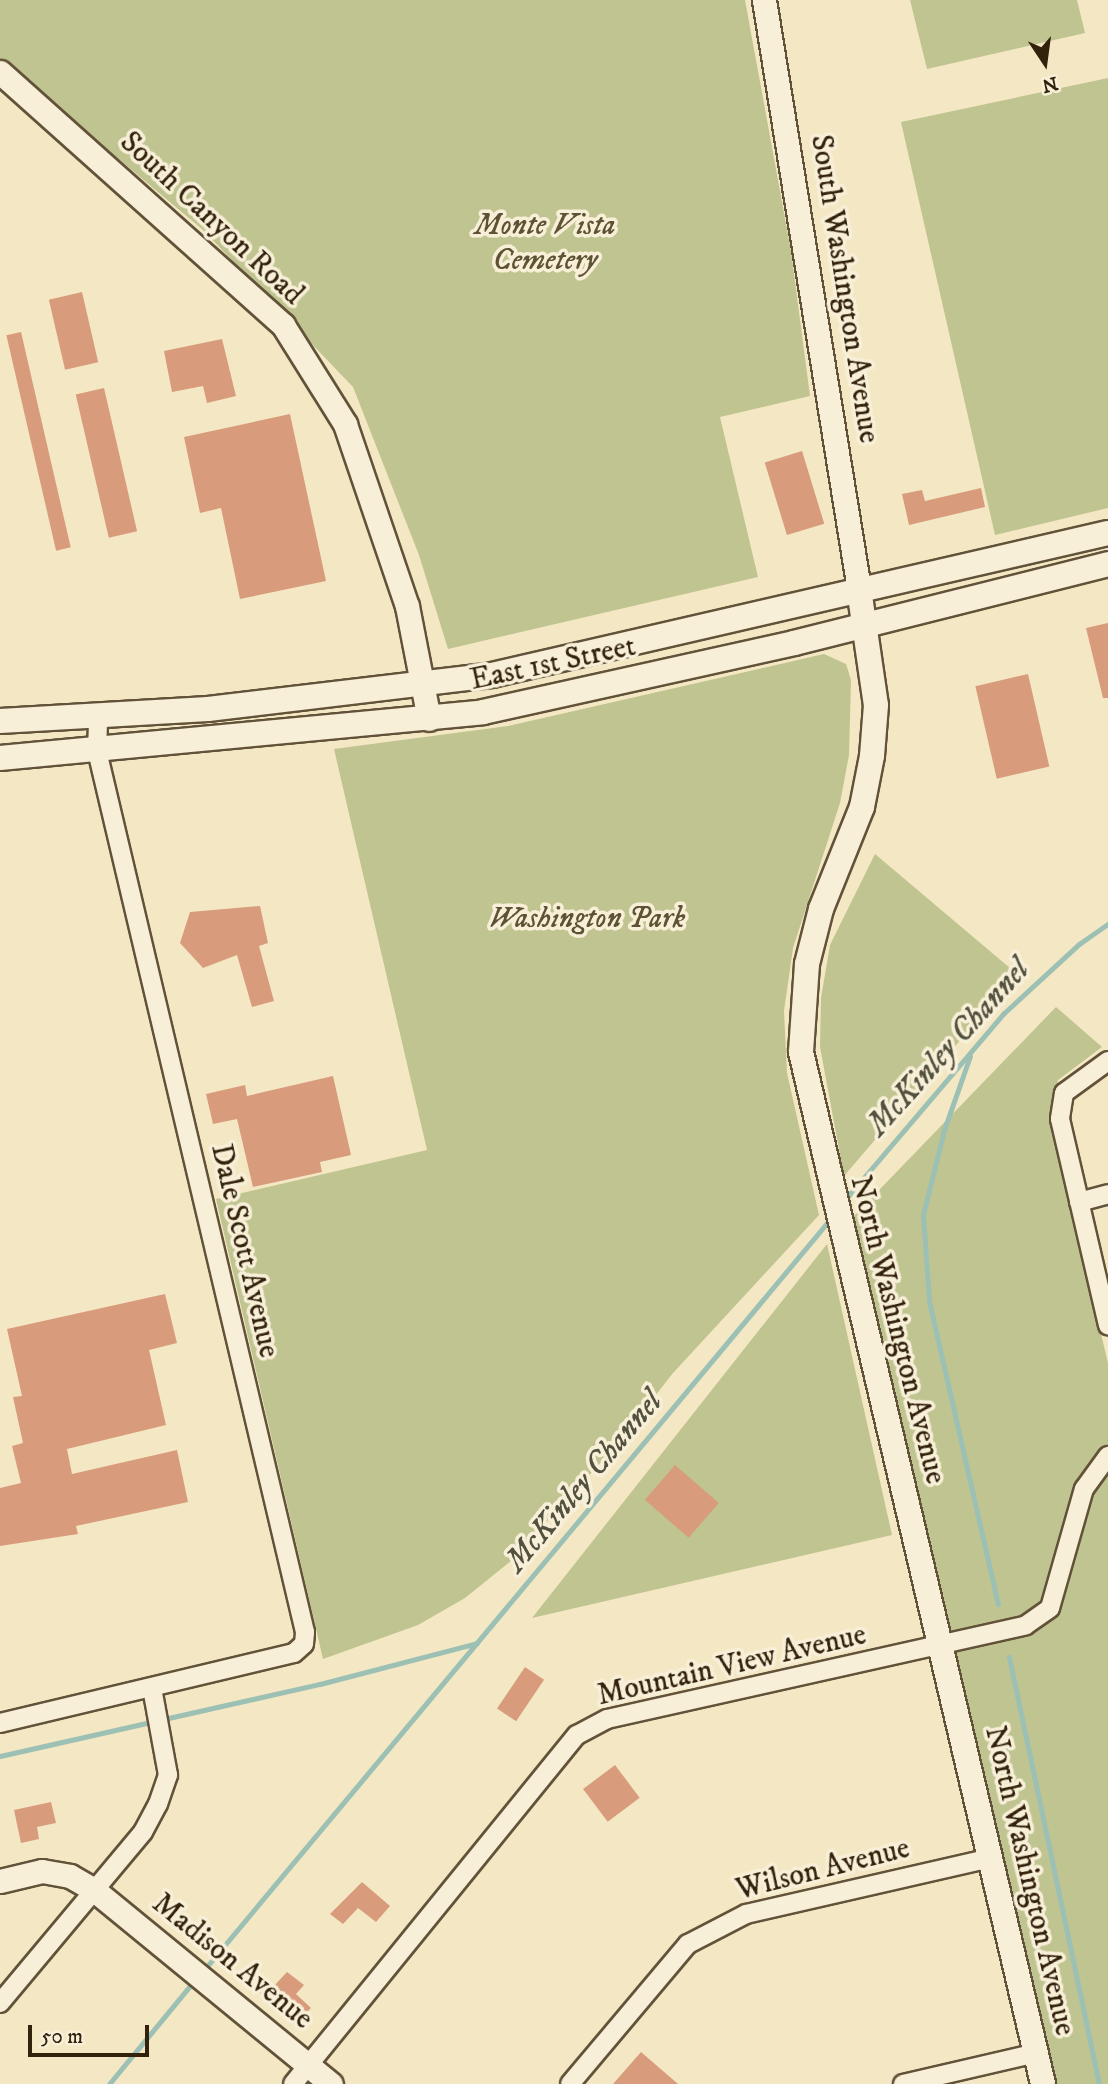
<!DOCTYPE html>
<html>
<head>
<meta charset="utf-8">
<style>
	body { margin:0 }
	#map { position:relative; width:1108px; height:2084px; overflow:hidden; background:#f4e7c3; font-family:"IM FELL DW Pica",serif }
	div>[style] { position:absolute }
	.green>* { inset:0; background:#c0c490 }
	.stream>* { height:5px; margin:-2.5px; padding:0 2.5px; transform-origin:2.5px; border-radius:2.5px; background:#9cc0b4 }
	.building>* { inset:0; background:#d89c7d; transform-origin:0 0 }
	.roads { filter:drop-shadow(2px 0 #625239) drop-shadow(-2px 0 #625239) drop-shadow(0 2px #625239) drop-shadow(0 -2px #625239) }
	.minor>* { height:18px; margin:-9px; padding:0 9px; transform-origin:9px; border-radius:9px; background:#f8efd8 }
	.tertiary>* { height:23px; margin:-11.5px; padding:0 11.5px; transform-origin:11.5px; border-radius:11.5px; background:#f8efd8 }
	.secondary>* { height:24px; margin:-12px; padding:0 12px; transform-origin:12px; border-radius:12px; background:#f8efd8 }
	span { translate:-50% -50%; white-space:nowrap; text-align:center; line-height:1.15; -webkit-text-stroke:7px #f8efd8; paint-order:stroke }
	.street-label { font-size:30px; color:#32210b }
	.park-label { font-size:30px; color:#5d5233; font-style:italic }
	.water-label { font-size:32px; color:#52513e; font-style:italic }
	.north { position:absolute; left:1010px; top:28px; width:70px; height:70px; -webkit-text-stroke:5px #f8efd8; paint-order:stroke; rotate:167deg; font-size:19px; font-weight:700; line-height:28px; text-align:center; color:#32210b }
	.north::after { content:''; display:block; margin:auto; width:24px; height:32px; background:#32210b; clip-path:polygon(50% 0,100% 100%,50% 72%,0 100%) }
	.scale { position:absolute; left:28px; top:2025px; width:121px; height:32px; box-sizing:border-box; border:4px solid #32210b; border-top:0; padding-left:9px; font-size:21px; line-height:24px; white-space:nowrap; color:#32210b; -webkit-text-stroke:5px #f8efd8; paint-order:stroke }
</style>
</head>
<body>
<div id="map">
	<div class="green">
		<div style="clip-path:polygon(0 0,745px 0,791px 251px,810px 396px,720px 417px,758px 577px,448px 649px,419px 555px,353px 387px,203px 230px,0 59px)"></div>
		<div style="clip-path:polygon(910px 0,1077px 0,1085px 33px,927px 69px)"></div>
		<div style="clip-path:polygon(1108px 78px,1108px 508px,995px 535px,901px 122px)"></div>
		<div style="clip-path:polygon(824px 654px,846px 664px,851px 680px,849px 755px,840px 803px,793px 948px,784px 1011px,787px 1073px,819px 1215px,673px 1373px,615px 1447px,511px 1561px,465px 1598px,418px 1625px,323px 1659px,216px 1199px,427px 1150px,334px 749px,508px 726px)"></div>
		<div style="clip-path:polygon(875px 854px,1017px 974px,844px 1176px,820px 1047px,821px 998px,830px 945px)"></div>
		<div style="clip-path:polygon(1056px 1007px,1102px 1047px,1058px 1080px,1050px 1120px,1108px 1363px,1108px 2084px,1056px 2084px,853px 1217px)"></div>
		<div style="clip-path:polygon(827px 1244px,892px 1535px,532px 1618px)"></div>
	</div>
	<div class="stream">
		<div style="left:970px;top:1056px;width:78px;rotate:109.4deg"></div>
		<div style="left:944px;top:1130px;width:88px;rotate:103.9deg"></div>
		<div style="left:923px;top:1215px;width:86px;rotate:86deg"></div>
		<div style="left:929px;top:1301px;width:311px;rotate:77.2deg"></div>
		<div style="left:843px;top:1202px;width:248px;rotate:-49.6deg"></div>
		<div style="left:1004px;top:1013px;width:102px;rotate:-42.6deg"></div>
		<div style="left:1079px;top:944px;width:35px;rotate:-35deg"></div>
		<div style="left:1009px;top:1657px;width:436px;rotate:78.1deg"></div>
		<div style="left:0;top:1756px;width:328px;rotate:-12.7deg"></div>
		<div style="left:320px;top:1684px;width:162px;rotate:-14.6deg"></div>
		<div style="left:203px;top:1971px;width:981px;rotate:-50.17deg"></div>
		<div style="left:109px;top:2084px;width:134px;rotate:-50.5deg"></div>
	</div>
	<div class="building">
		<div style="left:82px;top:292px;width:72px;height:34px;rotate:77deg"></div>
		<div style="left:21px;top:332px;width:221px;height:15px;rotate:77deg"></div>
		<div style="clip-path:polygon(222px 339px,236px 396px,207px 403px,203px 386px,172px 392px,164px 351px)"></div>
		<div style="left:104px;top:388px;width:147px;height:29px;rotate:77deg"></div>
		<div style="clip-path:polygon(290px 414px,326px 581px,240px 599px,221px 508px,200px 513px,184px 437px)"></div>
		<div style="left:802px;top:451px;width:76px;height:39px;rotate:73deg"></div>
		<div style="clip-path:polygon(981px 488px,985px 507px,909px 525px,902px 494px,922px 490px,925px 501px)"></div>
		<div style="clip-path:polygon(1108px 623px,1108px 698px,1103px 698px,1086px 628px)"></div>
		<div style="left:1028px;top:674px;width:95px;height:54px;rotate:77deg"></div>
		<div style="clip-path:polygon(260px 906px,268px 943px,259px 946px,274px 1001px,252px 1007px,237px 955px,203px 968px,180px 943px,190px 912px)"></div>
		<div style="clip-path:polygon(333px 1076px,351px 1155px,320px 1162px,322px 1172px,253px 1187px,237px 1119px,213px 1124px,206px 1094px,245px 1085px,247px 1096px)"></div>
		<div style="clip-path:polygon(165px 1294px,177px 1343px,149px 1350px,166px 1425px,67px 1449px,72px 1474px,177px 1450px,188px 1502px,76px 1526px,78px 1534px,0 1546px,0 1488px,21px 1483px,12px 1446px,23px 1443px,13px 1397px,22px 1396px,7px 1329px)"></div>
		<div style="left:675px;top:1465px;width:58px;height:46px;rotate:41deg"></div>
		<div style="left:525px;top:1667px;width:23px;height:50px;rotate:34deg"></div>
		<div style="left:615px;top:1765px;width:41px;height:40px;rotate:53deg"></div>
		<div style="clip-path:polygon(51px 1802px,56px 1823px,37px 1827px,39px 1839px,21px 1843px,14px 1810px)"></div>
		<div style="clip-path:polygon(362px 1882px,390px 1906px,376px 1922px,358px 1908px,343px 1924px,330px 1914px)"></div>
		<div style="clip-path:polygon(287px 1972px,304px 1985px,296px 1994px,311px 2008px,296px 2023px,259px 1992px,267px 1982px,273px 1987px)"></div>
		<div style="clip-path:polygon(641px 2052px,678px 2084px,613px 2084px)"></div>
	</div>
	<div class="roads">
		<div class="minor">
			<div style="left:1108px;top:1061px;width:54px;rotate:144deg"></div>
			<div style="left:1064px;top:1093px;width:26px;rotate:99deg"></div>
			<div style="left:1060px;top:1119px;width:212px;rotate:76.9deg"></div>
			<div style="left:1079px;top:1202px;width:30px;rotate:-15deg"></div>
			<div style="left:0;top:1723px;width:302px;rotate:-13.4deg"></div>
			<div style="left:294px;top:1653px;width:13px;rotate:-42deg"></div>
			<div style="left:304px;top:1644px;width:12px;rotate:-85deg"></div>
			<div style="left:305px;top:1632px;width:905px;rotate:-103.28deg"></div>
			<div style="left:97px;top:751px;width:36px;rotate:-88deg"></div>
			<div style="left:0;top:2003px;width:223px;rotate:-50.1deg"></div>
			<div style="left:143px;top:1832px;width:32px;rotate:-62deg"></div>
			<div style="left:158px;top:1804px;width:31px;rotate:-71deg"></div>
			<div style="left:168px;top:1775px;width:88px;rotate:-100.4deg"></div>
			<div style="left:293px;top:2084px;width:450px;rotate:-50.9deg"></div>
			<div style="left:577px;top:1735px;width:34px;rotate:-28deg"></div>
			<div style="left:607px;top:1719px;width:429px;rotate:-12.6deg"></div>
			<div style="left:1026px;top:1625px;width:29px;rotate:-35deg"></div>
			<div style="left:1050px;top:1608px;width:124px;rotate:-74.1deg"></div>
			<div style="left:1084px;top:1489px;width:41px;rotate:-54deg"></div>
			<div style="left:570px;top:2084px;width:183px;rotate:-49.9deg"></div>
			<div style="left:688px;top:1944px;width:65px;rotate:-27.3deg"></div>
			<div style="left:746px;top:1914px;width:250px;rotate:-12.9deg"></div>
			<div style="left:903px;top:2084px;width:137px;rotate:-13.1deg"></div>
		</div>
		<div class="tertiary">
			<div style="left:764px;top:0;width:597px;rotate:80.84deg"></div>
			<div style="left:0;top:72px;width:380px;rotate:41.8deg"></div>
			<div style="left:283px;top:325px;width:117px;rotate:57.9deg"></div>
			<div style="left:345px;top:424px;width:192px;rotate:71.2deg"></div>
			<div style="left:407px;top:606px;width:115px;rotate:79deg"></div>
			<div style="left:0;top:1881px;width:43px;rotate:-13.4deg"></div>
			<div style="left:42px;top:1871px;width:28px;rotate:10deg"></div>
			<div style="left:70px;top:1876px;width:28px;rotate:30deg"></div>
			<div style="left:94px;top:1890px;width:306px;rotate:39.3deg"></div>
		</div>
		<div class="secondary">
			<div style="left:859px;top:589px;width:117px;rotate:81.7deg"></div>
			<div style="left:876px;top:705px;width:51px;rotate:94.5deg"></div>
			<div style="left:872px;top:756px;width:52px;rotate:101.1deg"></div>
			<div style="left:862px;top:807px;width:110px;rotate:111.9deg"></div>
			<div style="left:821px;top:909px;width:57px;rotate:104.3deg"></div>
			<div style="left:807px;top:964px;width:88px;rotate:93.9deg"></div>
			<div style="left:801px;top:1052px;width:1060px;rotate:76.8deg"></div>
			<div style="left:0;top:721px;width:208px;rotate:-3.3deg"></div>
			<div style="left:208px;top:709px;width:286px;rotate:-6.8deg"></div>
			<div style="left:492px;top:675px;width:632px;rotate:-12.98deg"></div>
			<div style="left:0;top:758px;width:485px;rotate:-5.4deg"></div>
			<div style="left:483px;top:712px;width:319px;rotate:-12.5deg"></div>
			<div style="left:794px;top:643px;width:324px;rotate:-14.1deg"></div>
		</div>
	</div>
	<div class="street-label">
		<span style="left:211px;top:219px;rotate:43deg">South Canyon Road</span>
		<span style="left:844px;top:289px;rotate:81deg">South Washington Avenue</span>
		<span style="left:553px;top:664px;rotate:-12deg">East 1st Street</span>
		<span style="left:244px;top:1251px;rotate:77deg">Dale Scott Avenue</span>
		<span style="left:897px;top:1330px;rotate:76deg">North Washington Avenue</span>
		<span style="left:732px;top:1666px;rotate:-13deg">Mountain View Avenue</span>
		<span style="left:823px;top:1870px;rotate:-14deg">Wilson Avenue</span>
		<span style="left:1029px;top:1881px;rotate:77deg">North Washington Avenue</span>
		<span style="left:232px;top:1962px;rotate:39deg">Madison Avenue</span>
	</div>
	<div class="park-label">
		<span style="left:545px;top:243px">Monte Vista<br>Cemetery</span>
		<span style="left:587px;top:919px">Washington Park</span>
	</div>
	<div class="water-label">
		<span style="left:949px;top:1048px;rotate:-48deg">McKinley Channel</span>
		<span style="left:584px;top:1482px;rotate:-50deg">McKinley Channel</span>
	</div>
	<div class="north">N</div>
	<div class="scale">50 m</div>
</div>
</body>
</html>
